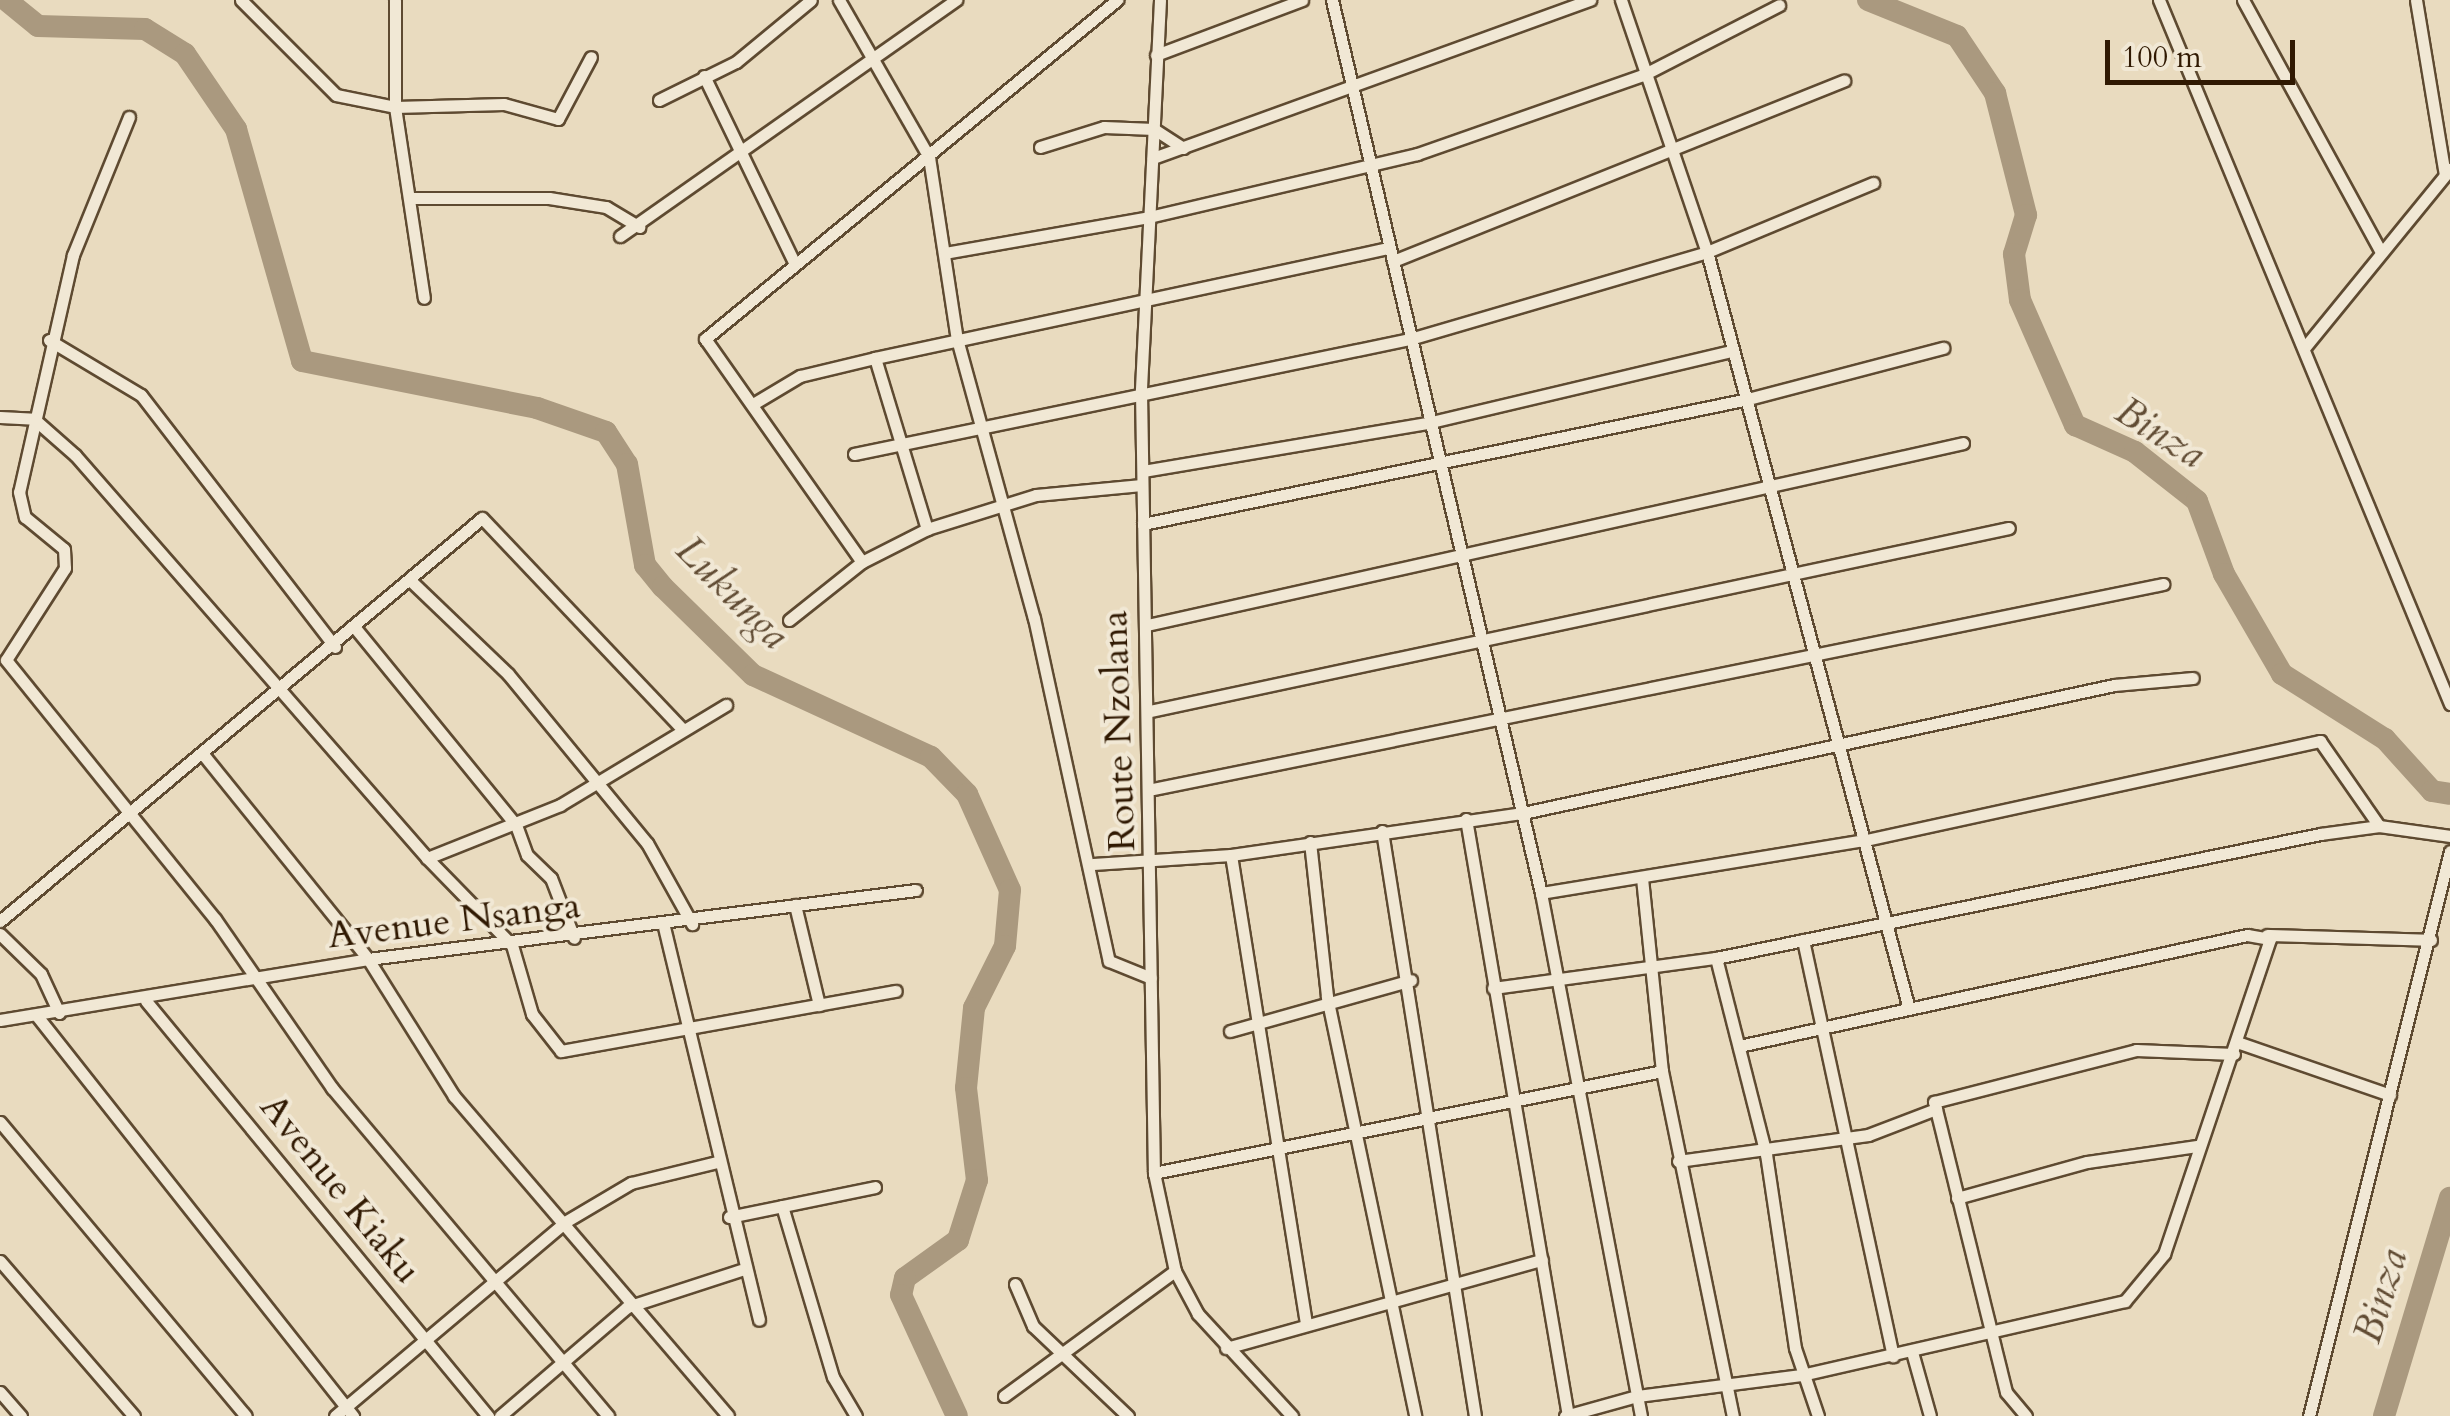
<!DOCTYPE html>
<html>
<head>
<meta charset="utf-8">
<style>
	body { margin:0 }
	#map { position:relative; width:2450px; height:1416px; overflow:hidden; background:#e9dbbf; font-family:Cardo,serif }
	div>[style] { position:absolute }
	.river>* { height:22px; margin:-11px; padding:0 11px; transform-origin:11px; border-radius:11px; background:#aa997f }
	.roads { filter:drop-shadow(2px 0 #5e4a31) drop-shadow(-2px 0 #5e4a31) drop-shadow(0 2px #5e4a31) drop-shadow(0 -2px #5e4a31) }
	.minor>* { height:11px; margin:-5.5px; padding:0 5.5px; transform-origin:5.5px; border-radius:5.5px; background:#f1e8d5 }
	span { translate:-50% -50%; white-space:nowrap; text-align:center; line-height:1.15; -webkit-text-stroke:8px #f1e8d5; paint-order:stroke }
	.street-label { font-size:38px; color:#301902 }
	.water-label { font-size:40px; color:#614c34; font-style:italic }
	.scale { position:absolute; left:2105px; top:40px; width:190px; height:45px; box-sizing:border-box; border:5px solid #301902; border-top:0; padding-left:12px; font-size:30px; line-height:35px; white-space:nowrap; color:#301902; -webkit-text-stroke:8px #f1e8d5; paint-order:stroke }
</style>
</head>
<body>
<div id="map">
	<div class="river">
		<div style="left:6px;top:0;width:41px;rotate:39.1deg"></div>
		<div style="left:38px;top:26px;width:107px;rotate:1.6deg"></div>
		<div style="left:145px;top:29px;width:47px;rotate:32deg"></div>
		<div style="left:185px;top:54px;width:91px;rotate:55.8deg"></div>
		<div style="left:236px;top:129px;width:241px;rotate:74.1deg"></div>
		<div style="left:302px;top:361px;width:240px;rotate:11.3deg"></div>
		<div style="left:537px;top:408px;width:73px;rotate:19.2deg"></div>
		<div style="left:606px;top:432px;width:38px;rotate:57deg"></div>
		<div style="left:627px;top:464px;width:103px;rotate:79.9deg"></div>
		<div style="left:645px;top:565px;width:28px;rotate:51deg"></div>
		<div style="left:663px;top:587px;width:126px;rotate:44.4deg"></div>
		<div style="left:753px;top:675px;width:196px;rotate:24.7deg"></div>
		<div style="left:931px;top:757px;width:52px;rotate:45.8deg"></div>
		<div style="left:967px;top:794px;width:105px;rotate:65.9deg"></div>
		<div style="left:1010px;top:890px;width:56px;rotate:95.1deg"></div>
		<div style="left:1005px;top:946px;width:69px;rotate:116.6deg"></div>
		<div style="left:974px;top:1008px;width:80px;rotate:95.7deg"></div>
		<div style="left:966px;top:1088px;width:93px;rotate:83.2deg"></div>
		<div style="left:977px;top:1180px;width:63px;rotate:107.6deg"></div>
		<div style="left:958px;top:1240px;width:65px;rotate:144.4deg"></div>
		<div style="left:905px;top:1278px;width:17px;rotate:103deg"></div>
		<div style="left:901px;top:1295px;width:133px;rotate:65.2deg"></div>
		<div style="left:1868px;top:0;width:96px;rotate:22deg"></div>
		<div style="left:1957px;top:36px;width:69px;rotate:56.3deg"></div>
		<div style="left:1995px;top:93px;width:126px;rotate:75.7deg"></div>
		<div style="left:2026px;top:215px;width:41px;rotate:107.1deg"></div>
		<div style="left:2014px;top:254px;width:46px;rotate:82.6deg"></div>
		<div style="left:2020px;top:300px;width:137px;rotate:66.3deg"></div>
		<div style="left:2075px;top:425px;width:66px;rotate:24.2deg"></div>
		<div style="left:2135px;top:452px;width:79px;rotate:38.3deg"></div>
		<div style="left:2197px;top:501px;width:78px;rotate:69.7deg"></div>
		<div style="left:2224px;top:574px;width:116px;rotate:59.9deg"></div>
		<div style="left:2282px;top:674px;width:122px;rotate:32.3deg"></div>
		<div style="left:2385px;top:739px;width:70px;rotate:47.9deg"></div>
		<div style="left:2432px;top:791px;width:18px;rotate:9deg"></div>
		<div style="left:2384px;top:1416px;width:228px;rotate:-73.2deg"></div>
	</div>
	<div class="roads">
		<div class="minor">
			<div style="left:241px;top:0;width:134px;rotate:45deg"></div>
			<div style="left:336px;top:95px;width:60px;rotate:11.5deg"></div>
			<div style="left:395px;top:107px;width:109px;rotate:-1.6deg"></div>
			<div style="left:504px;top:104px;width:56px;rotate:15.5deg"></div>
			<div style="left:558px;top:119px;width:70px;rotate:-62deg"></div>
			<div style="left:395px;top:0;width:107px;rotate:90deg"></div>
			<div style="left:395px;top:107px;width:193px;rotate:81.4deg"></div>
			<div style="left:839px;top:0;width:181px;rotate:60.2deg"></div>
			<div style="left:929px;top:157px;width:184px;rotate:81.3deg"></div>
			<div style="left:957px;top:339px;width:289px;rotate:74.6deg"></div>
			<div style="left:1034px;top:618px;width:351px;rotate:77.7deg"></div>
			<div style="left:1109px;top:961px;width:45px;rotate:22deg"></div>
			<div style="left:1160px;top:0;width:392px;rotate:92.8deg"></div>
			<div style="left:1141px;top:392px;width:781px;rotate:89.05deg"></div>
			<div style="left:1154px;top:1173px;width:100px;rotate:77.9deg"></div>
			<div style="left:1175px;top:1271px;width:49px;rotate:61.9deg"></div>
			<div style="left:1198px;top:1314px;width:139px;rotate:47.3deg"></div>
			<div style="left:1332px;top:0;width:917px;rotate:76.83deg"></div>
			<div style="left:1541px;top:893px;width:532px;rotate:79.18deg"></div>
			<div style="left:1621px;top:0;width:266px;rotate:71.2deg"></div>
			<div style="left:1707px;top:252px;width:783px;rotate:75.06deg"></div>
			<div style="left:2159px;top:0;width:762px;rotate:67.54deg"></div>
			<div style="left:2243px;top:0;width:287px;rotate:61.3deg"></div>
			<div style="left:2416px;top:0;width:177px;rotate:80.6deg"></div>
			<div style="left:1156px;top:55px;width:156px;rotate:-20.6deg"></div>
			<div style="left:704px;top:76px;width:209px;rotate:64.2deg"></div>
			<div style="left:659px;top:100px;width:86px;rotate:-26.3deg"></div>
			<div style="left:736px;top:62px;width:97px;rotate:-39.6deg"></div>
			<div style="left:129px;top:117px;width:149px;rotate:112.1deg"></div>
			<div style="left:73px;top:255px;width:243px;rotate:102.8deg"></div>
			<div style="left:19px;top:492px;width:26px;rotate:77deg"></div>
			<div style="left:25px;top:517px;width:50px;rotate:39.4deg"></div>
			<div style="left:64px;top:549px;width:19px;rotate:87deg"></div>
			<div style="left:65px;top:568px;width:109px;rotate:122.7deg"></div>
			<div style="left:6px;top:660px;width:333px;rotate:51.1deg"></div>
			<div style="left:215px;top:919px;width:206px;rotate:55.3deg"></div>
			<div style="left:332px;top:1088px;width:429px;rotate:49.9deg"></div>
			<div style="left:1040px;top:147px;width:67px;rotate:-17.4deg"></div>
			<div style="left:1104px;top:127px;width:50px;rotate:2.3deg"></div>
			<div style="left:1154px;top:129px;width:35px;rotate:33deg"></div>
			<div style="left:1153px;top:158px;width:465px;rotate:-19.9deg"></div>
			<div style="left:410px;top:198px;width:139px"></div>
			<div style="left:549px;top:198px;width:58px;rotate:9deg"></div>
			<div style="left:606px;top:207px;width:39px;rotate:31deg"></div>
			<div style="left:620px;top:236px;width:411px;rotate:-35.1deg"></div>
			<div style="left:945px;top:253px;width:207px;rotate:-10deg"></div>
			<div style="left:1149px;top:217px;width:275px;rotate:-13.2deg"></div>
			<div style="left:1417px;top:154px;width:239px;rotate:-19.3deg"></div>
			<div style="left:1643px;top:75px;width:153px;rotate:-27.2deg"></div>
			<div style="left:1393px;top:261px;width:486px;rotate:-21.8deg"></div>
			<div style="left:49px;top:340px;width:107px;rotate:30.9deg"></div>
			<div style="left:141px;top:395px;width:318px;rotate:52.4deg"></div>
			<div style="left:2305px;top:347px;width:230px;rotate:-50.8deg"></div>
			<div style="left:875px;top:358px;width:179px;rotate:73.1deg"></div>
			<div style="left:753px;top:404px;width:55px;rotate:-30.8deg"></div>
			<div style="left:800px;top:376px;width:77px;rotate:-13.5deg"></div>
			<div style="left:875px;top:358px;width:525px;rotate:-12.1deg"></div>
			<div style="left:0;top:417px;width:34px;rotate:3deg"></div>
			<div style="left:34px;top:419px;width:55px;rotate:41.3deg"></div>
			<div style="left:75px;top:455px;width:535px;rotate:48.86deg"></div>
			<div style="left:427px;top:858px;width:143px;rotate:-21.7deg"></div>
			<div style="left:560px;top:805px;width:194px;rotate:-31.1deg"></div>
			<div style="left:854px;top:454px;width:568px;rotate:-11.69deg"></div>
			<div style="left:1410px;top:339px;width:309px;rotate:-16.3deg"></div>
			<div style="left:1707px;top:252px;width:180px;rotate:-22.6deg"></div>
			<div style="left:1143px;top:471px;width:288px;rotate:-9.6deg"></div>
			<div style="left:1427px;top:423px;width:312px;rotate:-13.3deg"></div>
			<div style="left:1143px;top:524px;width:618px;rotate:-11.67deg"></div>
			<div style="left:1748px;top:399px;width:202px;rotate:-14.7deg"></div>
			<div style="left:862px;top:562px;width:273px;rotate:-125.1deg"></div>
			<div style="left:705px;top:339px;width:534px;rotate:-39.45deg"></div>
			<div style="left:411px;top:581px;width:134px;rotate:43.8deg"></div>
			<div style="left:508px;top:674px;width:219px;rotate:50.6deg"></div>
			<div style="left:647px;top:843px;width:93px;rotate:60.9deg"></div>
			<div style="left:789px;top:620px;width:93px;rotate:-38.5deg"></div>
			<div style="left:862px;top:562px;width:73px;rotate:-26.9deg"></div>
			<div style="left:927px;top:529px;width:114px;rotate:-17.3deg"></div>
			<div style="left:1036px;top:495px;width:106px;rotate:-5.4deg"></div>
			<div style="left:1147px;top:625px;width:836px;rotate:-12.57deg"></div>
			<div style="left:356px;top:629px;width:253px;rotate:50.8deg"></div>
			<div style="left:516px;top:825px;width:32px;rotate:70deg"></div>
			<div style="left:527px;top:855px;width:33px;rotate:44deg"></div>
			<div style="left:551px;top:878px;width:64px;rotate:69deg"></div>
			<div style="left:1150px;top:711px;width:878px;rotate:-12.03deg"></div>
			<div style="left:202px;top:753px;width:265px;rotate:51.1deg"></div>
			<div style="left:368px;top:959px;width:162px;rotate:57.9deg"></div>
			<div style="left:454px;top:1096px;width:421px;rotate:49.4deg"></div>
			<div style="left:1153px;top:789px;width:1031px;rotate:-11.47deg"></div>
			<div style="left:1466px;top:819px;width:606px;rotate:80.3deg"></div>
			<div style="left:1382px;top:831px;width:592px;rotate:80.97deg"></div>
			<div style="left:1310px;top:842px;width:156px;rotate:83.7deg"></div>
			<div style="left:1327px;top:997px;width:428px;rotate:78.1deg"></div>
			<div style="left:1231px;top:855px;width:472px;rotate:80.9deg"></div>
			<div style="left:427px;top:858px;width:122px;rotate:45.7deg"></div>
			<div style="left:512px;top:945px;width:72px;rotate:73.8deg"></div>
			<div style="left:532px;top:1014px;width:47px;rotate:51.9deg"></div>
			<div style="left:561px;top:1051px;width:340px;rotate:-10.2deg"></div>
			<div style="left:1093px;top:864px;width:138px;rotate:-3.7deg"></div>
			<div style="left:1231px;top:855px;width:295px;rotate:-8.2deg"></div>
			<div style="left:1523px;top:813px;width:605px;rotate:-12.22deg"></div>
			<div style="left:2114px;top:685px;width:79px;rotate:-5.1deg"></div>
			<div style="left:1642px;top:878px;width:194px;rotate:84.1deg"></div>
			<div style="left:1662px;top:1071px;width:352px;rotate:78.4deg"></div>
			<div style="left:1541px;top:893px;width:329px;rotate:-9.3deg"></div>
			<div style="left:1866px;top:840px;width:465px;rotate:-12.3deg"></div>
			<div style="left:2320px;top:741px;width:103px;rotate:55.2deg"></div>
			<div style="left:795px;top:905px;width:103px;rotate:76.5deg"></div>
			<div style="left:0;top:921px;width:628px;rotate:-39.9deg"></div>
			<div style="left:482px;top:518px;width:289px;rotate:46.5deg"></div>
			<div style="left:664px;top:927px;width:404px;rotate:76.4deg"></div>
			<div style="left:0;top:934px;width:57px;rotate:44.3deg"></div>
			<div style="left:41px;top:974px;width:43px;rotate:65.2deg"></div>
			<div style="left:2267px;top:935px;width:164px;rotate:1.7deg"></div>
			<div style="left:1803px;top:940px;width:426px;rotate:77.8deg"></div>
			<div style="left:1716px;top:958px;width:202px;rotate:75.7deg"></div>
			<div style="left:1766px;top:1154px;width:196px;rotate:81.5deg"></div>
			<div style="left:1795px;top:1348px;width:72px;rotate:71.3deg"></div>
			<div style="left:1493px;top:988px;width:225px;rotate:-7.7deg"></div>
			<div style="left:1716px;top:958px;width:617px;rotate:-11.6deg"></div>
			<div style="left:2320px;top:834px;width:60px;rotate:-7.7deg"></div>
			<div style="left:2379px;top:826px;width:72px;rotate:8deg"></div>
			<div style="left:146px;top:1001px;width:538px;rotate:50.51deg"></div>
			<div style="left:37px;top:1016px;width:510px;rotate:51.69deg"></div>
			<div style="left:0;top:1020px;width:373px;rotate:-9.4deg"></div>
			<div style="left:368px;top:959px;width:552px;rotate:-7.18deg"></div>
			<div style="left:1230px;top:1031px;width:188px;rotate:-15.7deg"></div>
			<div style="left:2237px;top:1042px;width:162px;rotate:19.1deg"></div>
			<div style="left:0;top:1122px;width:383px;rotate:50.1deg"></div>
			<div style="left:1678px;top:1161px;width:192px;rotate:-7.8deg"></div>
			<div style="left:1868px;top:1135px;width:73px;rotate:-20.9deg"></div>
			<div style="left:1154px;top:1173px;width:518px;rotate:-11.35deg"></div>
			<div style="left:1957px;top:1198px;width:135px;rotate:-15.5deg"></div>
			<div style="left:2087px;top:1162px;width:111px;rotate:-8.3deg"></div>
			<div style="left:782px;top:1206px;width:178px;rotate:73.4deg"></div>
			<div style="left:833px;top:1377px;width:45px;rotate:59.5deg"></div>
			<div style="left:729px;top:1217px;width:149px;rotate:-11.6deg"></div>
			<div style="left:0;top:1261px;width:205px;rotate:49.2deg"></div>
			<div style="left:1015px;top:1284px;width:46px;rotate:66.8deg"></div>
			<div style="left:1033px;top:1326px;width:131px;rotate:43.5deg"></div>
			<div style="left:1226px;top:1348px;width:328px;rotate:-15.6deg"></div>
			<div style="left:1912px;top:1352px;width:66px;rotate:74.3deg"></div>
			<div style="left:0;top:1392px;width:32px;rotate:49deg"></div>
			<div style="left:1004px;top:1396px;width:212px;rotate:-36.2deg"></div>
			<div style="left:335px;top:1416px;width:301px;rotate:-40.1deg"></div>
			<div style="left:565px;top:1222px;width:77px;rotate:-30.6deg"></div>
			<div style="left:631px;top:1183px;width:89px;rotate:-13.7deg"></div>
			<div style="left:500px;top:1416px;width:167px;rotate:-40.6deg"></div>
			<div style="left:627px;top:1307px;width:120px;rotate:-18deg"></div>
			<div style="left:1565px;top:1416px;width:75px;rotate:-15.5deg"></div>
			<div style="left:1637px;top:1396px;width:166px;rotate:-7.3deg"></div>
			<div style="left:1802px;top:1375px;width:331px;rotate:-12.9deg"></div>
			<div style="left:2125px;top:1301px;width:61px;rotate:-50.3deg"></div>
			<div style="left:2164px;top:1254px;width:332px;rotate:-71.4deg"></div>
			<div style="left:2270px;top:939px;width:23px;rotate:-170deg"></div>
			<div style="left:2247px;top:935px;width:520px;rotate:167.67deg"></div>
			<div style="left:2026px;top:1416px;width:31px;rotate:-130deg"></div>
			<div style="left:2006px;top:1392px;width:299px;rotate:-103.9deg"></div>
			<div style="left:1934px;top:1102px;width:209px;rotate:-14.4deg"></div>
			<div style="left:2136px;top:1050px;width:98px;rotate:2.3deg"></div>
			<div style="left:2309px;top:1416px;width:582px;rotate:-75.99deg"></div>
		</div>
	</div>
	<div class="street-label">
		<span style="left:1119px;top:731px;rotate:-92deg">Route Nzolana</span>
		<span style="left:454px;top:921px;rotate:-7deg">Avenue Nsanga</span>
		<span style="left:340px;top:1189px;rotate:51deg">Avenue Kiaku</span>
	</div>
	<div class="water-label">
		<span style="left:2160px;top:433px;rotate:32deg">Binza</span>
		<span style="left:732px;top:593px;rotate:45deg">Lukunga</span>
		<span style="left:2381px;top:1296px;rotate:-73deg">Binza</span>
	</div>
	<div class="scale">100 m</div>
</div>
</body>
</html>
